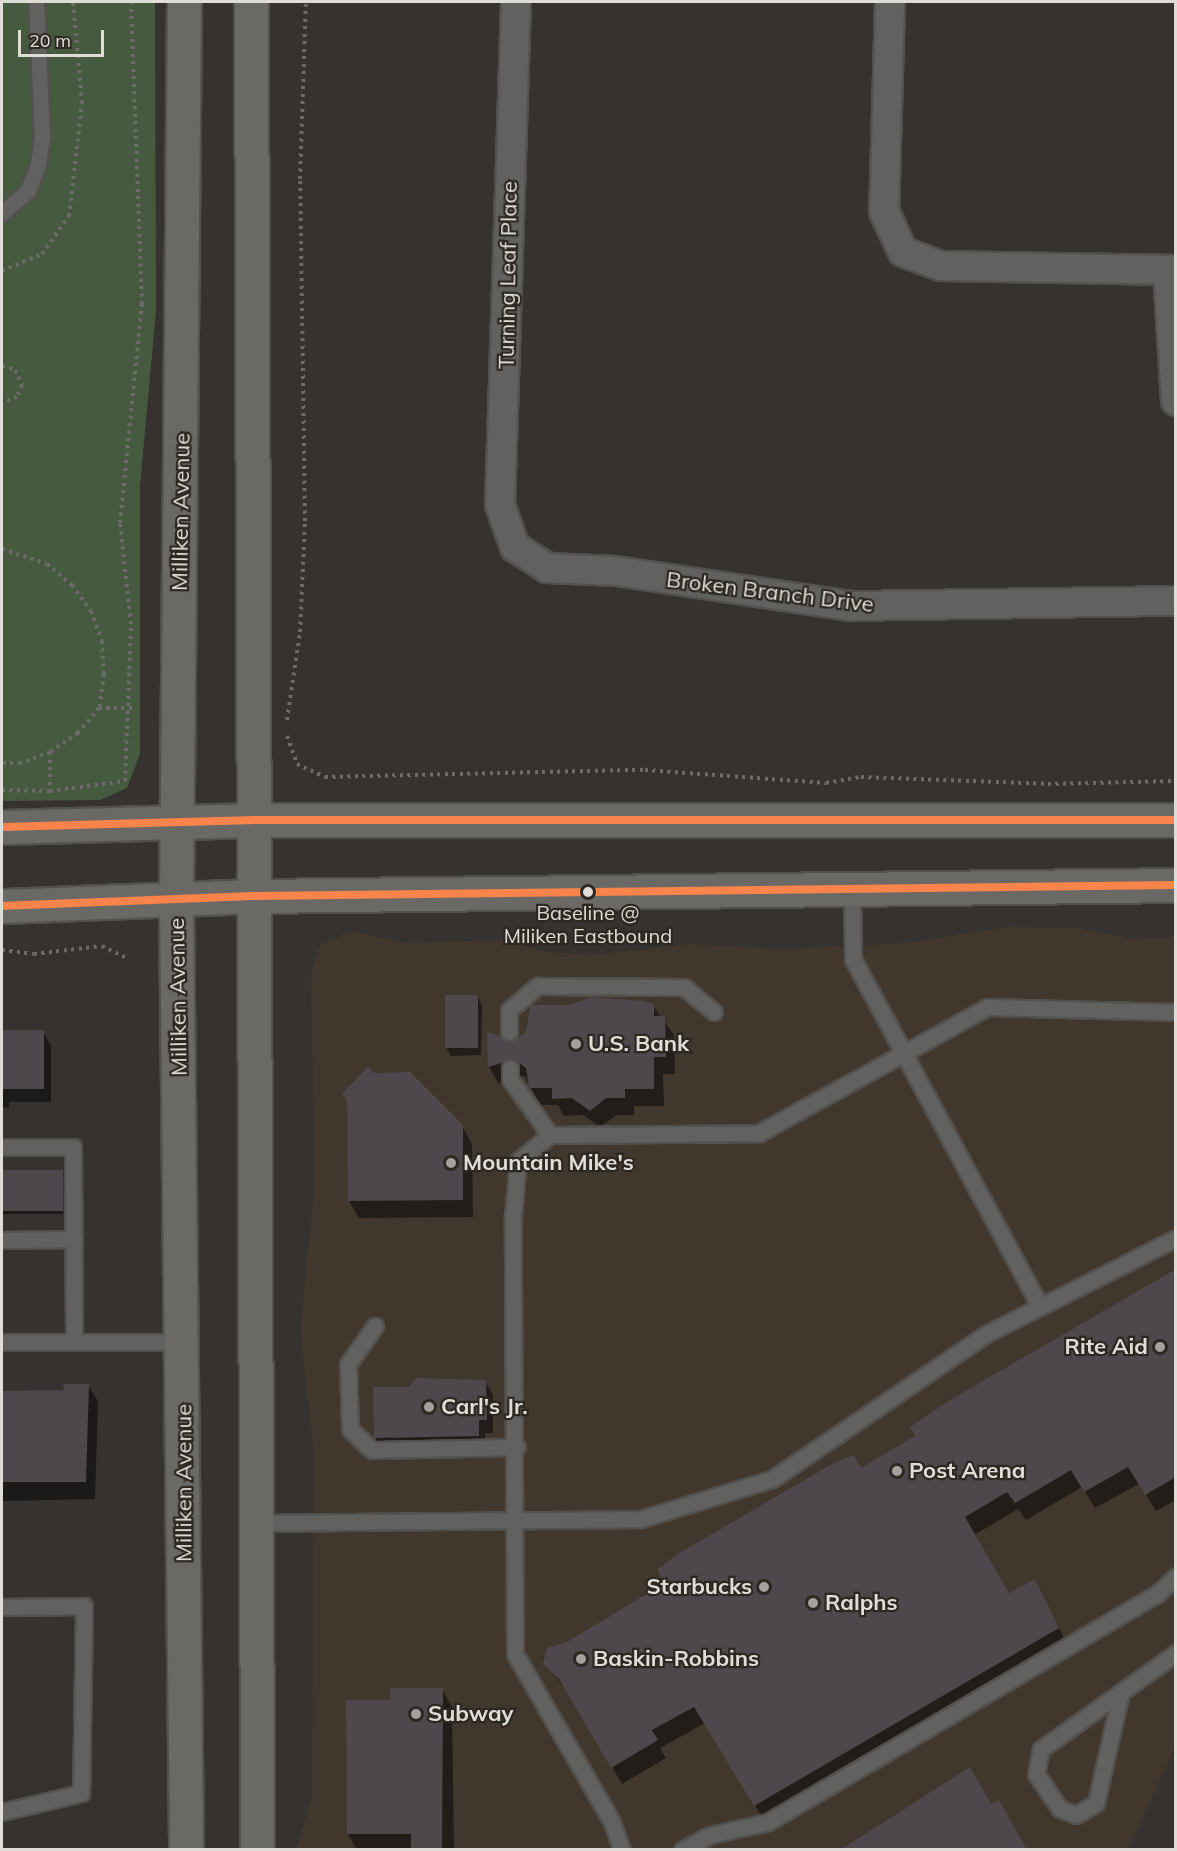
<!DOCTYPE html>
<html>
<head>
<meta charset="utf-8">
<style>
	body { margin:0 }
	#map { position:relative; width:1177px; height:1851px; overflow:hidden; background:#35322f; font-family:Mulish,sans-serif }
	div>[style] { position:absolute }
	.built>* { inset:0; background:#41372d }
	.green>* { inset:0; background:#465a3f }
	.shadow>* { inset:0; background:#0007; transform-origin:0 0 }
	.building>* { inset:0; background:#4e474b; transform-origin:0 0 }
	.path>* { height:4px; margin-top:-2px; transform-origin:0; background:repeating-linear-gradient(90deg,#6c6b69 0 3px,transparent 0 7.5px) }
	.roads { filter:drop-shadow(2px 0 #53514e) drop-shadow(-2px 0 #53514e) drop-shadow(0 2px #53514e) drop-shadow(0 -2px #53514e) }
	.lane>* { height:15px; margin:-7.5px; padding:0 7.5px; transform-origin:7.5px; border-radius:7.5px; background:#61615f }
	.street>* { height:28px; margin:-14px; padding:0 14px; transform-origin:14px; border-radius:14px; background:#61615f }
	.primary>* { height:33px; margin:-16.5px; padding:0 16.5px; transform-origin:16.5px; border-radius:16.5px; background:#6b6966 }
	.bus-1>* { height:8px; margin:-4px; padding:0 4px; transform-origin:4px; border-radius:4px; background:#f8844c }
	.dots>* { width:16px; height:16px; translate:-50% -50%; box-sizing:border-box; border:3px solid #2e2822; border-radius:50% }
	span { translate:-50% -50%; white-space:nowrap; text-align:center; line-height:1.15; -webkit-text-stroke:4.5px #2e2822; paint-order:stroke }
	.bus-label { font-size:20px; color:#e0dcd8 }
	.street-label { font-size:22px; color:#e0dcd8 }
	.poi-label { font-size:22px; color:#e0dcd8; font-weight:700 }
	.left { translate:0 -50%; text-align:left }
	.right { translate:-100% -50%; text-align:right }
	.frame { position:absolute; inset:0; border:3px solid #e0dcd8; pointer-events:none }
	.scale { position:absolute; left:18px; top:30px; width:86px; height:27px; box-sizing:border-box; border:3px solid #e0dcd8; border-top:0; padding-left:8px; font-size:18px; line-height:21px; white-space:nowrap; color:#e0dcd8; -webkit-text-stroke:4px #2e2822; paint-order:stroke }
</style>
</head>
<body>
<div id="map">
	<div class="built">
		<div style="clip-path:polygon(1007px 927px,1078px 928px,1134px 939px,1175px 937px,1175px 1748px,1128px 1849px,296px 1850px,312px 1796px,312px 1773px,313px 1447px,300px 1330px,314px 1189px,311px 974px,320px 945px,351px 931px,407px 943px,503px 940px,540px 951px,589px 955px,690px 944px,783px 949px,906px 943px)"></div>
	</div>
	<div class="green">
		<div style="clip-path:polygon(2px 2px,155px 2px,156px 311px,140px 486px,140px 754px,127px 788px,100px 800px,2px 801px)"></div>
	</div>
	<div class="shadow">
		<div style="clip-path:polygon(477px 996px,482px 1005px,481px 1055px,451px 1056px,446px 1047px)"></div>
		<div style="clip-path:polygon(653px 1006px,674px 1035px,675px 1074px,663px 1074px,664px 1106px,634px 1106px,634px 1115px,617px 1115px,600px 1127px,583px 1115px,564px 1116px,558px 1105px,540px 1105px,525px 1076px,499px 1084px,489px 1067px,489px 1034px,514px 1042px)"></div>
		<div style="clip-path:polygon(2px 1032px,43px 1032px,51px 1045px,51px 1102px,9px 1102px,9px 1108px,2px 1107px)"></div>
		<div style="clip-path:polygon(374px 1074px,462px 1126px,472px 1144px,473px 1217px,359px 1218px,349px 1201px)"></div>
		<div style="left:2px;top:1172px;width:61px;height:42px"></div>
		<div style="clip-path:polygon(1176px 1271px,1176px 1500px,1156px 1511px,1139px 1484px,1095px 1508px,1082px 1487px,1026px 1520px,1018px 1509px,974px 1535px,1008px 1595px,1035px 1581px,1068px 1646px,765px 1822px,705px 1723px,660px 1748px,666px 1758px,622px 1784px,571px 1696px,545px 1663px,568px 1644px,917px 1437px)"></div>
		<div style="clip-path:polygon(485px 1382px,493px 1395px,493px 1433px,485px 1433px,485px 1449px,383px 1451px,375px 1438px,410px 1388px)"></div>
		<div style="clip-path:polygon(88px 1385px,98px 1402px,95px 1499px,2px 1501px,2px 1392px,65px 1392px)"></div>
		<div style="clip-path:polygon(442px 1689px,452px 1707px,454px 1850px,357px 1850px,348px 1834px,391px 1701px)"></div>
	</div>
	<div class="building">
		<div style="left:445px;top:995px;width:33px;height:53px"></div>
		<div style="clip-path:polygon(590px 997px,643px 1001px,654px 1004px,654px 1016px,665px 1016px,666px 1057px,654px 1057px,654px 1089px,625px 1089px,625px 1098px,606px 1098px,590px 1111px,572px 1098px,552px 1099px,552px 1088px,529px 1088px,526px 1068px,514px 1059px,488px 1067px,487px 1032px,513px 1041px,526px 1032px,530px 1005px,571px 1005px)"></div>
		<div style="left:2px;top:1030px;width:42px;height:59px"></div>
		<div style="clip-path:polygon(368px 1067px,374px 1073px,410px 1072px,463px 1125px,463px 1200px,348px 1201px,347px 1100px,342px 1094px)"></div>
		<div style="left:2px;top:1170px;width:61px;height:41px"></div>
		<div style="clip-path:polygon(1176px 1269px,1176px 1477px,1145px 1495px,1128px 1467px,1084px 1492px,1071px 1470px,1015px 1503px,1007px 1492px,965px 1517px,1009px 1593px,1035px 1579px,1059px 1628px,754px 1806px,694px 1707px,652px 1730px,658px 1740px,611px 1768px,559px 1679px,543px 1664px,547px 1648px,567px 1642px,665px 1583px,657px 1570px,676px 1555px,832px 1464px,854px 1455px,861px 1468px,915px 1436px,910px 1427px,950px 1400px)"></div>
		<div style="clip-path:polygon(417px 1378px,486px 1380px,487px 1420px,479px 1420px,479px 1436px,374px 1438px,373px 1387px,409px 1387px)"></div>
		<div style="clip-path:polygon(63px 1384px,89px 1384px,86px 1482px,2px 1482px,2px 1391px,64px 1390px)"></div>
		<div style="clip-path:polygon(390px 1688px,443px 1688px,442px 1850px,411px 1850px,411px 1834px,347px 1834px,346px 1700px,390px 1700px)"></div>
		<div style="clip-path:polygon(970px 1767px,991px 1804px,999px 1800px,1027px 1850px,840px 1850px)"></div>
	</div>
	<div class="path">
		<div style="left:2px;top:271px;width:43px;rotate:-23deg"></div>
		<div style="left:42px;top:254px;width:47px;rotate:-54.6deg"></div>
		<div style="left:69px;top:216px;width:114px;rotate:-83.4deg"></div>
		<div style="left:82px;top:103px;width:101px;rotate:-95.1deg"></div>
		<div style="left:2px;top:366px;width:14px;rotate:17deg"></div>
		<div style="left:15px;top:370px;width:17px;rotate:65deg"></div>
		<div style="left:22px;top:385px;width:13px;rotate:113deg"></div>
		<div style="left:17px;top:397px;width:16px;rotate:158deg"></div>
		<div style="left:2px;top:549px;width:47px;rotate:18.4deg"></div>
		<div style="left:47px;top:564px;width:33px;rotate:40deg"></div>
		<div style="left:72px;top:585px;width:32px;rotate:54deg"></div>
		<div style="left:91px;top:611px;width:32px;rotate:70deg"></div>
		<div style="left:102px;top:641px;width:33px;rotate:87deg"></div>
		<div style="left:104px;top:674px;width:34px;rotate:98deg"></div>
		<div style="left:99px;top:708px;width:33px;rotate:130deg"></div>
		<div style="left:78px;top:733px;width:34px;rotate:146deg"></div>
		<div style="left:50px;top:752px;width:31px;rotate:159deg"></div>
		<div style="left:21px;top:763px;width:19px;rotate:180deg"></div>
		<div style="left:99px;top:708px;width:33px"></div>
		<div style="left:287px;top:720px;width:89px;rotate:-81.6deg"></div>
		<div style="left:300px;top:632px;width:111px;rotate:-87.4deg"></div>
		<div style="left:305px;top:521px;width:342px;rotate:-90.8deg"></div>
		<div style="left:300px;top:179px;width:177px;rotate:-88.1deg"></div>
		<div style="left:287px;top:736px;width:30px;rotate:70deg"></div>
		<div style="left:297px;top:764px;width:31px;rotate:25deg"></div>
		<div style="left:325px;top:777px;width:320px;rotate:-1.3deg"></div>
		<div style="left:645px;top:770px;width:181px;rotate:4.1deg"></div>
		<div style="left:826px;top:783px;width:36px;rotate:-10deg"></div>
		<div style="left:861px;top:777px;width:187px;rotate:2.1deg"></div>
		<div style="left:1048px;top:784px;width:128px;rotate:-1.3deg"></div>
		<div style="left:50px;top:752px;width:39px;rotate:90deg"></div>
		<div style="left:2px;top:790px;width:48px;rotate:1.2deg"></div>
		<div style="left:50px;top:791px;width:76px;rotate:-7.6deg"></div>
		<div style="left:125px;top:781px;width:157px;rotate:-87.8deg"></div>
		<div style="left:131px;top:624px;width:102px;rotate:-96.2deg"></div>
		<div style="left:120px;top:523px;width:220px;rotate:-84.3deg"></div>
		<div style="left:142px;top:304px;width:302px;rotate:-92.1deg"></div>
		<div style="left:2px;top:950px;width:32px;rotate:7deg"></div>
		<div style="left:34px;top:954px;width:68px;rotate:-6.7deg"></div>
		<div style="left:102px;top:946px;width:28px;rotate:26deg"></div>
	</div>
	<div class="roads">
		<div class="lane">
			<div style="left:2px;top:213px;width:35px;rotate:-41deg"></div>
			<div style="left:28px;top:190px;width:27px;rotate:-68deg"></div>
			<div style="left:38px;top:165px;width:28px;rotate:-82deg"></div>
			<div style="left:42px;top:137px;width:135px;rotate:-92.5deg"></div>
			<div style="left:852px;top:886px;width:73px;rotate:89.2deg"></div>
			<div style="left:853px;top:959px;width:395px;rotate:61.7deg"></div>
			<div style="left:509px;top:1032px;width:22px;rotate:-90deg"></div>
			<div style="left:509px;top:1010px;width:38px;rotate:-40deg"></div>
			<div style="left:538px;top:986px;width:146px;rotate:0.4deg"></div>
			<div style="left:684px;top:987px;width:39px;rotate:40deg"></div>
			<div style="left:510px;top:1068px;width:11px;rotate:90deg"></div>
			<div style="left:510px;top:1079px;width:69px;rotate:54.5deg"></div>
			<div style="left:2px;top:1147px;width:71px"></div>
			<div style="left:73px;top:1147px;width:195px;rotate:89.7deg"></div>
			<div style="left:2px;top:1240px;width:72px;rotate:-0.8deg"></div>
			<div style="left:375px;top:1326px;width:47px;rotate:125.4deg"></div>
			<div style="left:348px;top:1364px;width:65px;rotate:88.2deg"></div>
			<div style="left:350px;top:1429px;width:30px;rotate:44deg"></div>
			<div style="left:372px;top:1450px;width:145px;rotate:-1.2deg"></div>
			<div style="left:2px;top:1342px;width:181px"></div>
			<div style="left:255px;top:1523px;width:386px;rotate:-0.6deg"></div>
			<div style="left:641px;top:1519px;width:137px;rotate:-17deg"></div>
			<div style="left:772px;top:1479px;width:258px;rotate:-34.1deg"></div>
			<div style="left:986px;top:1334px;width:213px;rotate:-26.8deg"></div>
			<div style="left:2px;top:1607px;width:82px;rotate:-0.7deg"></div>
			<div style="left:84px;top:1606px;width:187px;rotate:90.9deg"></div>
			<div style="left:81px;top:1793px;width:81px;rotate:166.5deg"></div>
			<div style="left:1121px;top:1692px;width:114px;rotate:102.7deg"></div>
			<div style="left:1096px;top:1803px;width:23px;rotate:149deg"></div>
			<div style="left:1076px;top:1815px;width:17px;rotate:-159deg"></div>
			<div style="left:1060px;top:1809px;width:42px;rotate:-124.4deg"></div>
			<div style="left:1036px;top:1774px;width:25px;rotate:-79deg"></div>
			<div style="left:1041px;top:1749px;width:166px;rotate:-35.4deg"></div>
			<div style="left:622px;top:1850px;width:30px;rotate:-110deg"></div>
			<div style="left:612px;top:1822px;width:194px;rotate:-120deg"></div>
			<div style="left:515px;top:1654px;width:438px;rotate:-90.3deg"></div>
			<div style="left:513px;top:1216px;width:55px;rotate:-84.8deg"></div>
			<div style="left:518px;top:1161px;width:41px;rotate:-39.1deg"></div>
			<div style="left:550px;top:1135px;width:209px;rotate:-0.5deg"></div>
			<div style="left:759px;top:1133px;width:260px;rotate:-28.9deg"></div>
			<div style="left:987px;top:1007px;width:189px;rotate:1.5deg"></div>
			<div style="left:682px;top:1850px;width:32px;rotate:-28deg"></div>
			<div style="left:710px;top:1835px;width:59px;rotate:-12.6deg"></div>
			<div style="left:768px;top:1822px;width:451px;rotate:-30.4deg"></div>
			<div style="left:1157px;top:1594px;width:26px;rotate:-43deg"></div>
		</div>
		<div class="street">
			<div style="left:516px;top:2px;width:503px;rotate:91.82deg"></div>
			<div style="left:500px;top:505px;width:45px;rotate:70.3deg"></div>
			<div style="left:515px;top:547px;width:38px;rotate:33deg"></div>
			<div style="left:547px;top:568px;width:69px;rotate:2.5deg"></div>
			<div style="left:616px;top:571px;width:238px;rotate:8.5deg"></div>
			<div style="left:851px;top:606px;width:325px;rotate:-0.9deg"></div>
			<div style="left:890px;top:2px;width:209px;rotate:91.6deg"></div>
			<div style="left:884px;top:211px;width:45px;rotate:65.1deg"></div>
			<div style="left:903px;top:252px;width:40px;rotate:20.2deg"></div>
			<div style="left:941px;top:266px;width:235px;rotate:1deg"></div>
			<div style="left:1168px;top:270px;width:131px;rotate:86.5deg"></div>
		</div>
		<div class="primary">
			<div style="left:184px;top:2px;width:901px;rotate:90.51deg"></div>
			<div style="left:176px;top:903px;width:947px;rotate:89.39deg"></div>
			<div style="left:251px;top:2px;width:1848px;rotate:89.81deg"></div>
			<div style="left:2px;top:827px;width:253px;rotate:-1.6deg"></div>
			<div style="left:255px;top:820px;width:921px"></div>
			<div style="left:2px;top:906px;width:253px;rotate:-2.3deg"></div>
			<div style="left:255px;top:896px;width:921px;rotate:-0.68deg"></div>
		</div>
	</div>
	<div class="bus-1">
		<div style="left:2px;top:827px;width:253px;rotate:-1.6deg"></div>
		<div style="left:255px;top:820px;width:921px"></div>
		<div style="left:2px;top:906px;width:253px;rotate:-2.3deg"></div>
		<div style="left:255px;top:896px;width:921px;rotate:-0.68deg"></div>
	</div>
	<div class="dots">
		<div style="left:588px;top:892px;background:#e0dcd8"></div>
		<div style="left:576px;top:1044px;background:#a4a09d"></div>
		<div style="left:451px;top:1163px;background:#a4a09d"></div>
		<div style="left:1160px;top:1347px;background:#a4a09d"></div>
		<div style="left:429px;top:1407px;background:#a4a09d"></div>
		<div style="left:897px;top:1471px;background:#a4a09d"></div>
		<div style="left:764px;top:1587px;background:#a4a09d"></div>
		<div style="left:813px;top:1603px;background:#a4a09d"></div>
		<div style="left:581px;top:1659px;background:#a4a09d"></div>
		<div style="left:416px;top:1714px;background:#a4a09d"></div>
	</div>
	<div class="bus-label">
		<span style="left:588px;top:924px">Baseline @<br>Miliken Eastbound</span>
	</div>
	<div class="street-label">
		<span style="left:508px;top:275px;rotate:-89deg">Turning Leaf Place</span>
		<span style="left:181px;top:512px;rotate:-89deg">Milliken Avenue</span>
		<span style="left:770px;top:592px;rotate:7deg">Broken Branch Drive</span>
		<span style="left:178px;top:997px;rotate:-91deg">Milliken Avenue</span>
		<span style="left:184px;top:1483px;rotate:-90deg">Milliken Avenue</span>
	</div>
	<div class="poi-label">
		<span class="left" style="left:588px;top:1044px">U.S. Bank</span>
		<span class="left" style="left:463px;top:1163px">Mountain Mike's</span>
		<span class="right" style="left:1148px;top:1347px">Rite Aid</span>
		<span class="left" style="left:441px;top:1407px">Carl's Jr.</span>
		<span class="left" style="left:909px;top:1471px">Post Arena</span>
		<span class="right" style="left:752px;top:1587px">Starbucks</span>
		<span class="left" style="left:825px;top:1603px">Ralphs</span>
		<span class="left" style="left:593px;top:1659px">Baskin-Robbins</span>
		<span class="left" style="left:428px;top:1714px">Subway</span>
	</div>
	<div class="frame"></div>
	<div class="scale">20 m</div>
</div>
</body>
</html>
